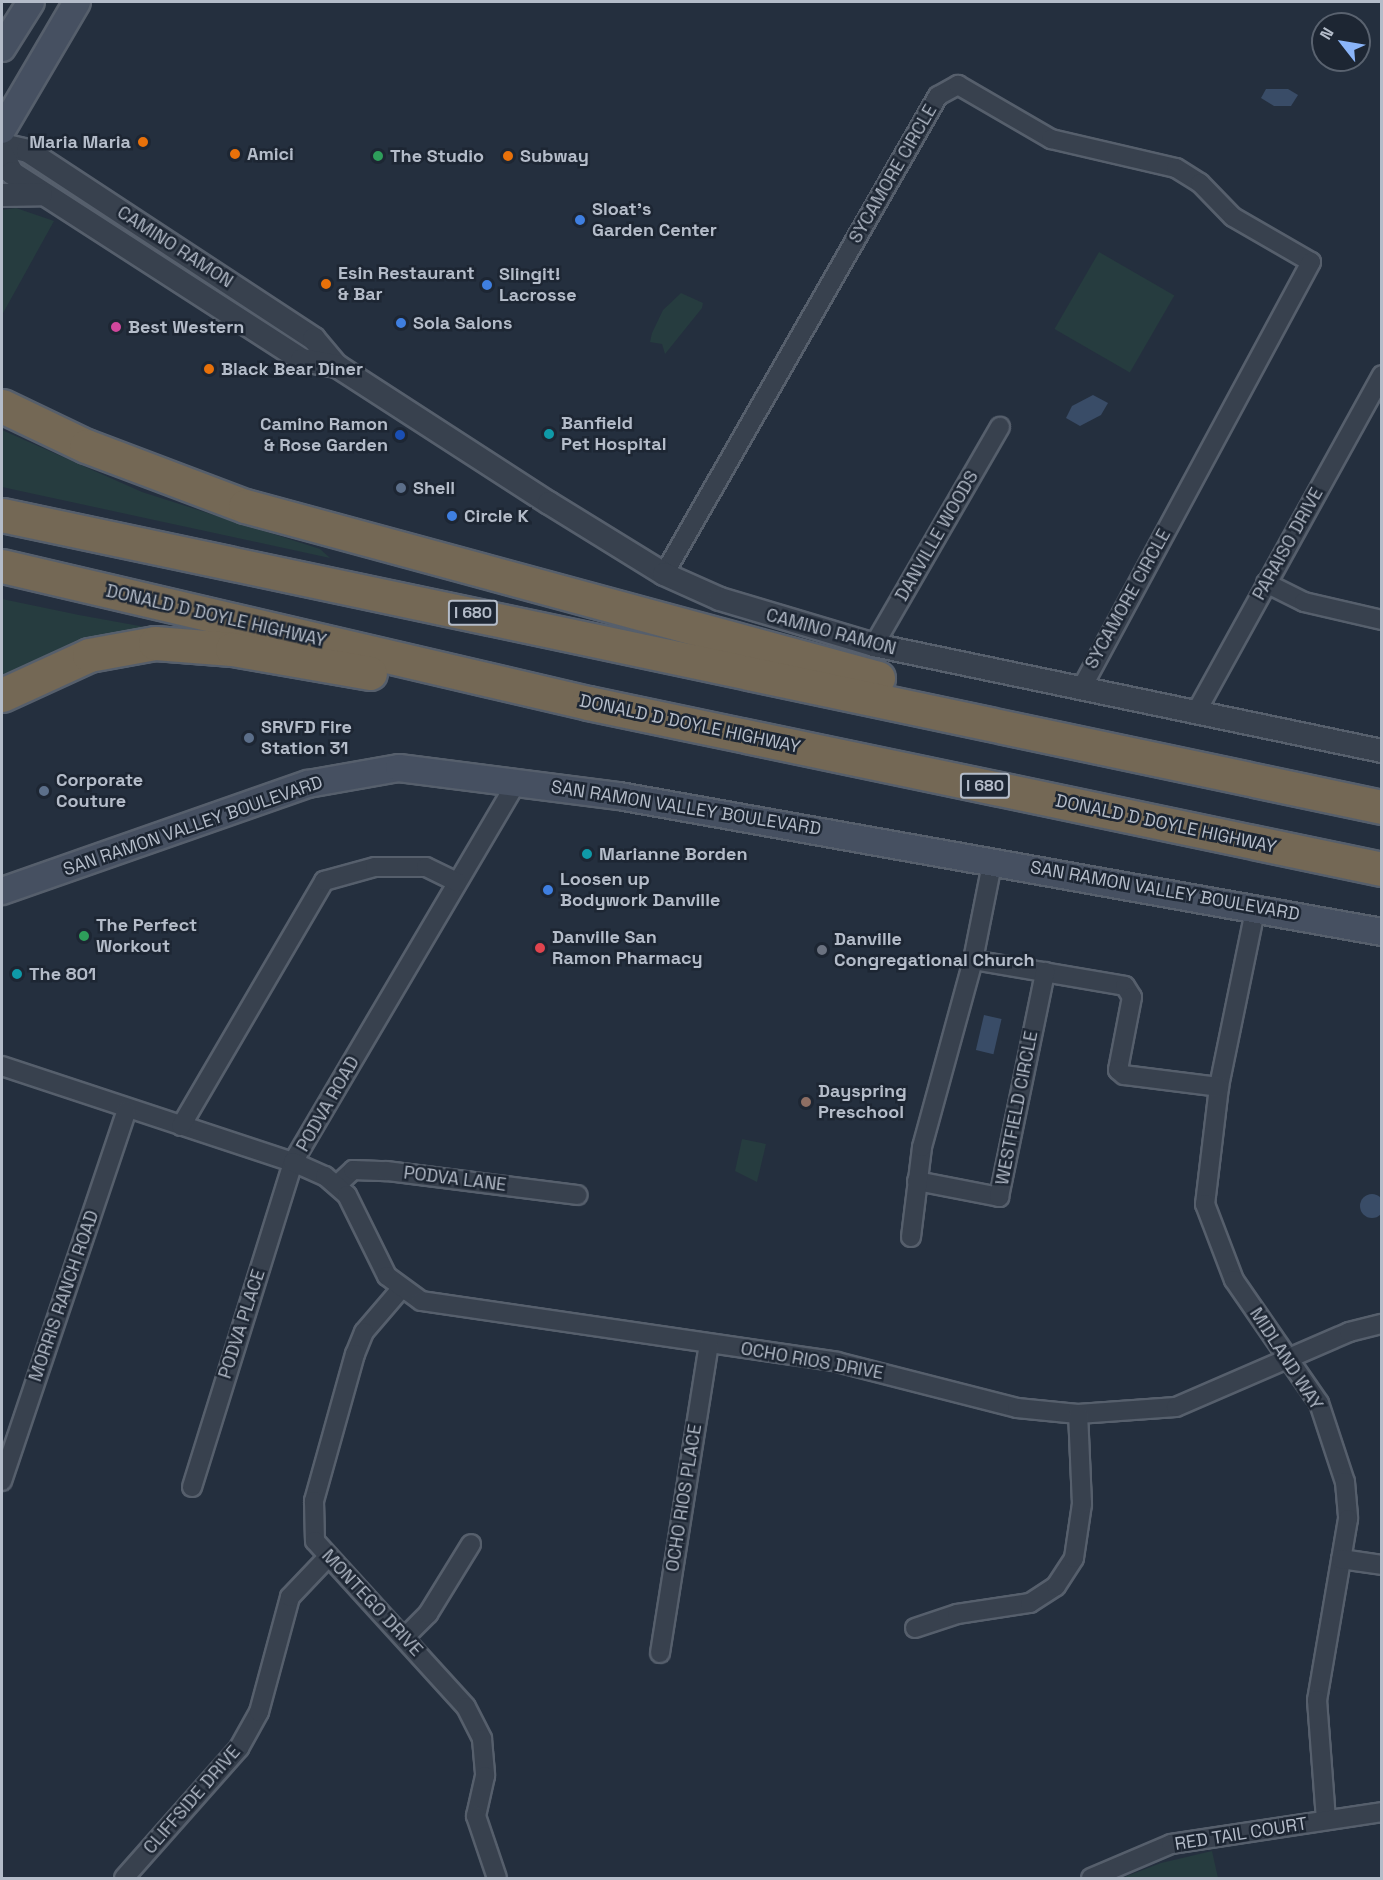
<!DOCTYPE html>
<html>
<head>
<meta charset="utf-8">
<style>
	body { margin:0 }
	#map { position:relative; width:1383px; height:1880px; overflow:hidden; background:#242f3e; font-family:"Space Grotesk",sans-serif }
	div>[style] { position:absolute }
	.green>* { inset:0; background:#263c3f; transform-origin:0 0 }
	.water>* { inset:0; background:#394c67; transform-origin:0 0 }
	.round { border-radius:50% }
	.roads { filter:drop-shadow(2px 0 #565f6c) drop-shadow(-2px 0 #565f6c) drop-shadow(0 2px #565f6c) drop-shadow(0 -2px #565f6c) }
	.minor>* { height:18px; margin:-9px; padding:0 9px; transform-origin:9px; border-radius:9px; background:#38414e }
	.tertiary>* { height:22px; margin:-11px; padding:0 11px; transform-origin:11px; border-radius:11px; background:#38414e }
	.secondary>* { height:26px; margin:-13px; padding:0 13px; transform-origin:13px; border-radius:13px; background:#465061 }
	.motorway>* { height:33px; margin:-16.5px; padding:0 16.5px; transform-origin:16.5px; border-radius:16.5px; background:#746855 }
	.dots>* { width:16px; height:16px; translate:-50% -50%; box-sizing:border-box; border:3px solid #1d2633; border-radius:50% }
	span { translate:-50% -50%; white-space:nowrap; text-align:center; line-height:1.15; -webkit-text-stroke:5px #1d2633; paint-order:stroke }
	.shield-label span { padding:2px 4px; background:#1d2633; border:2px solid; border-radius:4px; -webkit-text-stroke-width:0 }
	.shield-label { font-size:16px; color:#b4bcc9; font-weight:700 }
	.poi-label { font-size:18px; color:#b4bcc9; font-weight:700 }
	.right { translate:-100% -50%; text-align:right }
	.left { translate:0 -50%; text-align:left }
	.street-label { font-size:18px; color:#b4bcc9 }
	.frame { position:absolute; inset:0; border:3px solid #b4bcc9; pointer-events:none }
	.north { position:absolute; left:1311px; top:12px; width:60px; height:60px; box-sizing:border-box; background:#1d2633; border:2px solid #59626f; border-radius:50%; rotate:301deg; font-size:16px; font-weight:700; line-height:24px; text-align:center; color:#b4bcc9 }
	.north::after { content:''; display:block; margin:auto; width:21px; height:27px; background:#8ab4f8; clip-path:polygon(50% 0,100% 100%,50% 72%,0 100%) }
</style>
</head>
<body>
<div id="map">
	<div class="green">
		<div style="clip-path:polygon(16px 208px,54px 221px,2px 315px,2px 210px)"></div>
		<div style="left:1099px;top:252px;width:87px;height:89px;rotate:30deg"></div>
		<div style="clip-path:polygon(681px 293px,703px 303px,702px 308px,665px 354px,662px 344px,650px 342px,652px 333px,663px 310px)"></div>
		<div style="clip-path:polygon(2px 430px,142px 492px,320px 549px,330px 558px,2px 487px)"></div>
		<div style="clip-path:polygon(2px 599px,79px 615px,156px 629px,52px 654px,2px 679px)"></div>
		<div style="clip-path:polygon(742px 1139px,766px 1144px,757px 1182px,735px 1171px)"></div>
		<div style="clip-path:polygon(1212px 1851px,1218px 1878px,1122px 1878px,1161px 1863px)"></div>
	</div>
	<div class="water">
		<div style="clip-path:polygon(1266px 89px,1288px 89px,1298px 95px,1291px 106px,1274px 106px,1261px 98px)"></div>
		<div style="clip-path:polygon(1093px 395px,1108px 403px,1101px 415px,1080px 426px,1066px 418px,1072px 406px)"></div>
		<div style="left:984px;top:1015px;width:18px;height:36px;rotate:13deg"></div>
		<div class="round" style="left:1360px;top:1194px;width:24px;height:24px"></div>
	</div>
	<div class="roads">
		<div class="minor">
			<div style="left:664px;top:574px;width:551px;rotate:-60.18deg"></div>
			<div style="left:938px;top:96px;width:23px;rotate:-29deg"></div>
			<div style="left:958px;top:85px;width:108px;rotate:30.1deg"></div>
			<div style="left:1051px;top:139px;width:128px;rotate:13.1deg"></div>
			<div style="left:1176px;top:168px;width:28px;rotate:32deg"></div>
			<div style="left:1200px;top:183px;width:47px;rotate:45.9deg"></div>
			<div style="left:1233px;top:217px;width:90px;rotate:30deg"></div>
			<div style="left:1311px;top:262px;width:484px;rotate:118.3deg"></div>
			<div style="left:1266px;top:583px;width:42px;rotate:26.6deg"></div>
			<div style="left:1304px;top:602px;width:80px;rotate:13deg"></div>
			<div style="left:874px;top:645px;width:252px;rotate:-60deg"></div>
			<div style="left:1195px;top:714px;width:387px;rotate:-61.1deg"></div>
			<div style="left:1256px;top:906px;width:185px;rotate:101.6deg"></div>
			<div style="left:1219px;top:1087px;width:118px;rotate:96.8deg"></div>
			<div style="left:1205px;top:1204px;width:81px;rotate:69.1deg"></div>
			<div style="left:1234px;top:1280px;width:150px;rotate:55.4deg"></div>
			<div style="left:1319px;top:1403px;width:83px;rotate:71.8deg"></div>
			<div style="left:1345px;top:1482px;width:37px;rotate:85deg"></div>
			<div style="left:1348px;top:1519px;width:184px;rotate:99.7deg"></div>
			<div style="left:1317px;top:1700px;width:120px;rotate:85.7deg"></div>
			<div style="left:973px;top:960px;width:154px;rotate:9.7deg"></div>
			<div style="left:1125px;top:986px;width:13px;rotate:58deg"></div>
			<div style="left:1132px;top:997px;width:74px;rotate:100.9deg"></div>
			<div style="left:1118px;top:1070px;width:8px;rotate:40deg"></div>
			<div style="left:1124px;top:1075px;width:96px;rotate:7.2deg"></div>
			<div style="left:2px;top:1066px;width:306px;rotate:18.3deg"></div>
			<div style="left:293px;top:1162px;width:443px;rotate:-59.5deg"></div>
			<div style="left:181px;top:1126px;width:284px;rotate:-59.7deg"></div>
			<div style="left:324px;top:881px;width:53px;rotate:-15.4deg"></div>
			<div style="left:375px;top:867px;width:51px"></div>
			<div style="left:426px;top:867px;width:34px;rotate:26deg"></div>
			<div style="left:917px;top:1181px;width:84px;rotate:11deg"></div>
			<div style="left:999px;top:1197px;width:230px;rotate:-78.4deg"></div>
			<div style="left:337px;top:1185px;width:22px;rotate:-43deg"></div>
			<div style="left:353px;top:1170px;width:34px;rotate:2deg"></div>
			<div style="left:387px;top:1171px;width:192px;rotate:7.2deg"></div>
			<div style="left:911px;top:1237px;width:91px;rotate:-83deg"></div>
			<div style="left:922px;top:1147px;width:194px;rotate:-74.7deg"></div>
			<div style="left:973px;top:960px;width:103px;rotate:-78.8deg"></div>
			<div style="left:400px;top:1290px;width:55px;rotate:130.6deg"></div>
			<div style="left:364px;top:1332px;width:24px;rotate:112deg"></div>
			<div style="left:355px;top:1354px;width:153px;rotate:105.6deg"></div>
			<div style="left:314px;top:1501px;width:40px;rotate:88.6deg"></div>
			<div style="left:315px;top:1541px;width:224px;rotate:47.7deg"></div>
			<div style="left:466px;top:1707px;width:36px;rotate:63deg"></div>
			<div style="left:482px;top:1739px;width:37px;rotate:85deg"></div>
			<div style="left:485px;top:1776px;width:41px;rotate:102.7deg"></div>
			<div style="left:476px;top:1816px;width:65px;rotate:71.3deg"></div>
			<div style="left:2px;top:1481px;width:391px;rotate:-71.4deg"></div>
			<div style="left:192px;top:1487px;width:340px;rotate:-72.7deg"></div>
			<div style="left:293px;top:1162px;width:35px;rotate:24deg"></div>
			<div style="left:325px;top:1176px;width:29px;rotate:41deg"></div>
			<div style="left:347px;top:1195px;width:90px;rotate:63.7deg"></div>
			<div style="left:387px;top:1276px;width:42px;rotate:36.3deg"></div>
			<div style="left:421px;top:1301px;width:420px;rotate:8.3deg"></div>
			<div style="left:837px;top:1362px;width:186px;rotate:14.3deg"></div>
			<div style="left:1017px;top:1408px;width:61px;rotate:5.6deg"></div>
			<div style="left:1078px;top:1414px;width:98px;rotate:-4.1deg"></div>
			<div style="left:1176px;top:1407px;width:189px;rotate:-23.4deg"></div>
			<div style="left:1349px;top:1332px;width:34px;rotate:-14deg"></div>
			<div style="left:1341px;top:1559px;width:41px;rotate:8.3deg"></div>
			<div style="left:915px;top:1628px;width:44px;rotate:-18.4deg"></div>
			<div style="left:957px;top:1614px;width:74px;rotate:-8.6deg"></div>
			<div style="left:1030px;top:1603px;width:31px;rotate:-33deg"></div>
			<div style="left:1056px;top:1586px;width:33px;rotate:-57deg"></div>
			<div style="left:1074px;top:1558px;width:55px;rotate:-81.6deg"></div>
			<div style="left:1082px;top:1504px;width:90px;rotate:-92.5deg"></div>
			<div style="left:405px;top:1637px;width:33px;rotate:-45deg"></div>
			<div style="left:428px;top:1614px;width:82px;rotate:-58.4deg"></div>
			<div style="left:660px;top:1653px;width:313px;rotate:-81deg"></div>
			<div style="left:124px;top:1878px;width:174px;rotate:-48.5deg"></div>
			<div style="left:239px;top:1748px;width:41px;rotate:-60.9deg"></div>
			<div style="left:259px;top:1712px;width:119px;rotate:-74.9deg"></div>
			<div style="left:290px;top:1597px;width:54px;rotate:-46.5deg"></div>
			<div style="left:1091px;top:1878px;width:87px;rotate:-23deg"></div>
			<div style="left:1171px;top:1844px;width:213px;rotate:-8.6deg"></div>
		</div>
		<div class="tertiary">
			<div style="left:2px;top:145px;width:27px;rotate:13deg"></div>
			<div style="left:28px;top:151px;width:342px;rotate:33.3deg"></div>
			<div style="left:314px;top:339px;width:35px;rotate:50deg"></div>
			<div style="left:337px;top:366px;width:252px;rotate:32.9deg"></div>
			<div style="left:549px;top:503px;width:135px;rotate:31.7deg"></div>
			<div style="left:664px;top:574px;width:61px;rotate:24.1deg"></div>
			<div style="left:720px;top:599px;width:161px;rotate:16.6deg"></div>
			<div style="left:874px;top:645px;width:519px;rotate:11.79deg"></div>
			<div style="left:2px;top:154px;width:21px;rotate:62deg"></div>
			<div style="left:12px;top:173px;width:345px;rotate:32.8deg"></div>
			<div style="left:302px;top:360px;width:36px;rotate:10deg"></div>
			<div style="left:2px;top:195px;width:39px;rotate:-1deg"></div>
		</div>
		<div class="secondary">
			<div style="left:2px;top:48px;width:54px;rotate:-57.8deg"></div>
			<div style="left:2px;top:130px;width:148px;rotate:-59.6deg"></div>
			<div style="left:2px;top:891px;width:324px;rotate:-19.3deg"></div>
			<div style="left:308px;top:784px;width:92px;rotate:-10deg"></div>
			<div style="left:399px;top:768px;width:222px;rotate:7.3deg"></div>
			<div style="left:619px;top:796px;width:775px;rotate:10.11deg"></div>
		</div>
		<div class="motorway">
			<div style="left:2px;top:406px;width:93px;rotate:25.5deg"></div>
			<div style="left:86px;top:446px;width:170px;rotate:20.7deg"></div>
			<div style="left:245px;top:506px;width:656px;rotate:15.2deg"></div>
			<div style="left:2px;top:515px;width:1411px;rotate:11.95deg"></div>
			<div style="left:2px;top:566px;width:602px;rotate:13.16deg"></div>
			<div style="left:588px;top:703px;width:811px;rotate:11.81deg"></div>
			<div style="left:2px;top:695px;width:96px;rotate:-24.7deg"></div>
			<div style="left:89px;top:655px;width:67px;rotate:-10.3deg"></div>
			<div style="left:155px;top:643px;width:77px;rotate:4.5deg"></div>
			<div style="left:232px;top:649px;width:140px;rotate:9.9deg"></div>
		</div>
	</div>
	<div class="dots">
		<div style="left:143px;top:142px;background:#e8710a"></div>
		<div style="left:235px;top:154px;background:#e8710a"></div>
		<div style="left:378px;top:156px;background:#2e9e5b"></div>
		<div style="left:508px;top:156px;background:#e8710a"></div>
		<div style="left:580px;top:220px;background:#3f7fe0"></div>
		<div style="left:326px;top:284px;background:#e8710a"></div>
		<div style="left:487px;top:285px;background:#3f7fe0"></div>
		<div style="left:401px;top:323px;background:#3f7fe0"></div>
		<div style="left:116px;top:327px;background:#d1479c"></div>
		<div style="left:209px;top:369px;background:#e8710a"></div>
		<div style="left:549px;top:434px;background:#0f9aa8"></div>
		<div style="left:400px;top:435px;background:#1a4fb4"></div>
		<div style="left:401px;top:488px;background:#5c6f8a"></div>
		<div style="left:452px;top:516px;background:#3f7fe0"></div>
		<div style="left:249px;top:738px;background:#5c6f8a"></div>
		<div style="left:44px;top:791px;background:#5c6f8a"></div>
		<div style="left:587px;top:854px;background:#0f9aa8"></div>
		<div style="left:548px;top:890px;background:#3f7fe0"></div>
		<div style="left:84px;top:936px;background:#2e9e5b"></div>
		<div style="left:540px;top:948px;background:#e0444e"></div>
		<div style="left:822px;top:950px;background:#6b7280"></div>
		<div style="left:17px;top:974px;background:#0f9aa8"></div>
		<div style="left:806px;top:1102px;background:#8d6e63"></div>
	</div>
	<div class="shield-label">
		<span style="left:473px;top:613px">I 680</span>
		<span style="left:985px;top:786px">I 680</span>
	</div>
	<div class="poi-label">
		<span class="right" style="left:131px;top:142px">Maria Maria</span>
		<span class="left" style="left:247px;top:154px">Amici</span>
		<span class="left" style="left:390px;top:156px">The Studio</span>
		<span class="left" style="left:520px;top:156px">Subway</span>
		<span class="left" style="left:592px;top:220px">Sloat's<br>Garden Center</span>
		<span class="left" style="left:338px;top:284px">Esin Restaurant<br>&amp; Bar</span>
		<span class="left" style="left:499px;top:285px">Slingit!<br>Lacrosse</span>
		<span class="left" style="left:413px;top:323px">Sola Salons</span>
		<span class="left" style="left:128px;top:327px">Best Western</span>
		<span class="left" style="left:221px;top:369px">Black Bear Diner</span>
		<span class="left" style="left:561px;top:434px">Banfield<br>Pet Hospital</span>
		<span class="right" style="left:388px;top:435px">Camino Ramon<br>&amp; Rose Garden</span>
		<span class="left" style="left:413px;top:488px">Shell</span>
		<span class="left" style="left:464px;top:516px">Circle K</span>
		<span class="left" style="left:261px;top:738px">SRVFD Fire<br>Station 31</span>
		<span class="left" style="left:56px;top:791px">Corporate<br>Couture</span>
		<span class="left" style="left:599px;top:854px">Marianne Borden</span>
		<span class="left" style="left:560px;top:890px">Loosen up<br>Bodywork Danville</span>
		<span class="left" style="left:96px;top:936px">The Perfect<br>Workout</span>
		<span class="left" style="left:552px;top:948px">Danville San<br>Ramon Pharmacy</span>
		<span class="left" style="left:834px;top:950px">Danville<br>Congregational Church</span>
		<span class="left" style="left:29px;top:974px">The 801</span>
		<span class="left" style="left:818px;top:1102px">Dayspring<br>Preschool</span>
	</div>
	<div class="street-label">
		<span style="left:893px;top:174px;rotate:-60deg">SYCAMORE CIRCLE</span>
		<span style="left:175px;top:247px;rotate:33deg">CAMINO RAMON</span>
		<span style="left:937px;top:536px;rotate:-60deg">DANVILLE WOODS</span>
		<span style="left:1288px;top:544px;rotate:-61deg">PARAISO DRIVE</span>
		<span style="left:1128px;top:599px;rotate:-61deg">SYCAMORE CIRCLE</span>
		<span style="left:216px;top:616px;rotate:13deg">DONALD D DOYLE HIGHWAY</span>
		<span style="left:831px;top:632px;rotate:15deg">CAMINO RAMON</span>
		<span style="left:690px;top:724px;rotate:12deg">DONALD D DOYLE HIGHWAY</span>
		<span style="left:686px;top:808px;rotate:9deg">SAN RAMON VALLEY BOULEVARD</span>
		<span style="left:1166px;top:824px;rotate:12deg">DONALD D DOYLE HIGHWAY</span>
		<span style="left:193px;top:826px;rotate:-19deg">SAN RAMON VALLEY BOULEVARD</span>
		<span style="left:1165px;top:891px;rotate:10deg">SAN RAMON VALLEY BOULEVARD</span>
		<span style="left:328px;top:1104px;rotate:-60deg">PODVA ROAD</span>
		<span style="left:1017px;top:1108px;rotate:-79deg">WESTFIELD CIRCLE</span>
		<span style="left:455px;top:1179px;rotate:7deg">PODVA LANE</span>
		<span style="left:64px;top:1296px;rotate:-71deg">MORRIS RANCH ROAD</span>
		<span style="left:242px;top:1324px;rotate:-72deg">PODVA PLACE</span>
		<span style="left:1286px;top:1359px;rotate:57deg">MIDLAND WAY</span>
		<span style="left:812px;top:1361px;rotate:10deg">OCHO RIOS DRIVE</span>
		<span style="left:684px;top:1498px;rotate:-81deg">OCHO RIOS PLACE</span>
		<span style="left:372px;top:1603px;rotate:47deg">MONTEGO DRIVE</span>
		<span style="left:192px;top:1800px;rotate:-49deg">CLIFFSIDE DRIVE</span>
		<span style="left:1241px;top:1834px;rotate:-9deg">RED TAIL COURT</span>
	</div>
	<div class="frame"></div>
	<div class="north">N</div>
</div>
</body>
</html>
